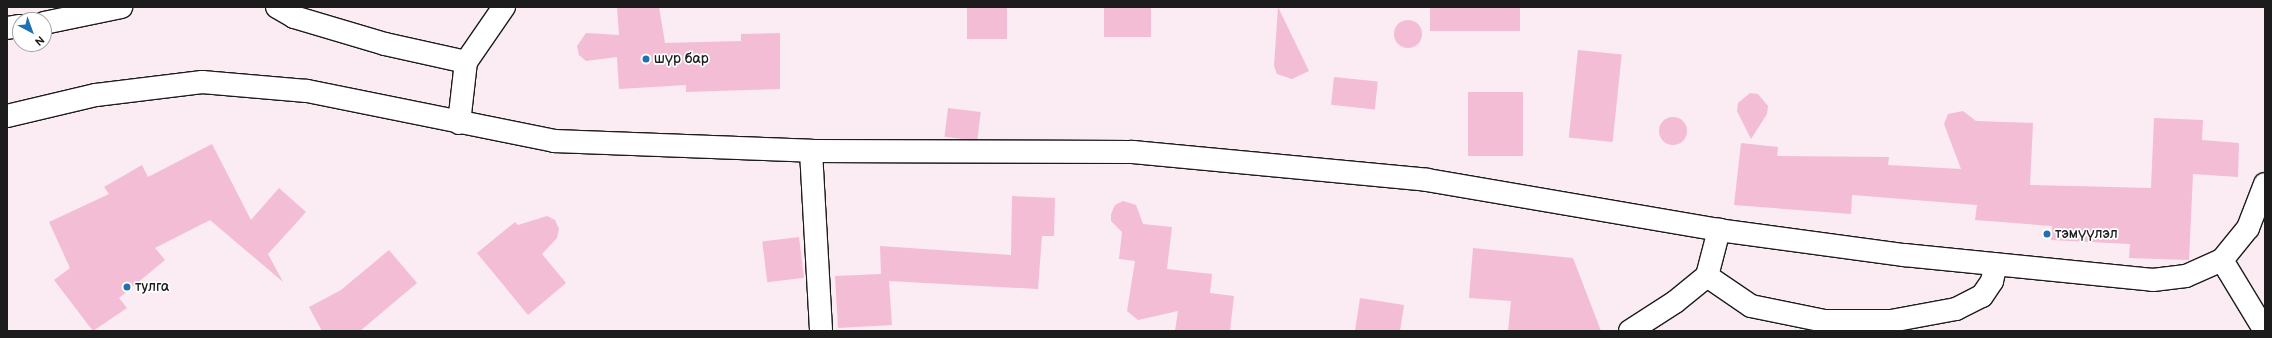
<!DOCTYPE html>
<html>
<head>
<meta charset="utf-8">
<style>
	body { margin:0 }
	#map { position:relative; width:2272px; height:338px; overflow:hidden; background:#fbebf2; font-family:"Balsamiq Sans",sans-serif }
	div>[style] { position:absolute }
	.building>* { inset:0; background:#f3bdd5; transform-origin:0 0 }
	.round { border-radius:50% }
	.roads { filter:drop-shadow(1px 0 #1c1c1c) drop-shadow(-1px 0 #1c1c1c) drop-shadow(0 1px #1c1c1c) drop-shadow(0 -1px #1c1c1c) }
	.minor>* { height:22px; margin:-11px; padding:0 11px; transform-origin:11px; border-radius:11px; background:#fff }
	.major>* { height:22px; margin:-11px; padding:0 11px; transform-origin:11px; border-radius:11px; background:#fff }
	.dots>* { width:11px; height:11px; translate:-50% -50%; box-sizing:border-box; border:2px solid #fff; border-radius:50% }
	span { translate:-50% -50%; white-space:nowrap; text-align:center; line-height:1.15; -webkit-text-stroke:3.5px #fff; paint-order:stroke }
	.poi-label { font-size:14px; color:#1c1c1c }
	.left { translate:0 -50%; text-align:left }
	.frame { position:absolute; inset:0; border:8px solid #1c1c1c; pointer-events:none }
	.north { position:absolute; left:12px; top:12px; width:40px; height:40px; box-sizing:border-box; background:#fff; border:1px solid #a4a4a4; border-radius:50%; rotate:139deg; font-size:11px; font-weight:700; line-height:16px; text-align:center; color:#1c1c1c }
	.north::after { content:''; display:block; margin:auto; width:14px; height:18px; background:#1f6fb2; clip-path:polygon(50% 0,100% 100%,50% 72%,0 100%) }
</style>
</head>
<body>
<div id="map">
	<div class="building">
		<div style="clip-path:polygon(617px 7px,659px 7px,665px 43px,741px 41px,741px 34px,780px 33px,780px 89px,686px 92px,686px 85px,619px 89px,617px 57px,586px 61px,579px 55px,577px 46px,586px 33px,619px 35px)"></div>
		<div style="left:967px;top:7px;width:40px;height:32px"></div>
		<div style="left:1104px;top:7px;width:47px;height:30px"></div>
		<div style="clip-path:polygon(1278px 7px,1309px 71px,1292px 79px,1277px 74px,1274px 66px)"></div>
		<div style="left:1430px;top:7px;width:90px;height:24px"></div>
		<div class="round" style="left:1394px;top:20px;width:28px;height:28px"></div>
		<div style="left:1578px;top:50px;width:44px;height:88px;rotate:6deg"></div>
		<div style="left:1334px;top:77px;width:44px;height:28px;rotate:6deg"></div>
		<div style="left:1468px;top:92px;width:55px;height:64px"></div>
		<div style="clip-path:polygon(1750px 93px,1758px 94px,1768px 106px,1767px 114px,1751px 139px,1737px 111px,1738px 103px)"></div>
		<div style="left:948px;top:108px;width:33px;height:29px;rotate:7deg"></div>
		<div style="clip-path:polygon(1963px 111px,1976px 121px,2033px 123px,2030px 185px,2151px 188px,2154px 118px,2203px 120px,2202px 140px,2239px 143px,2238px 177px,2193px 174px,2189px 260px,2129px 258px,2130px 244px,2051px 240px,2052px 226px,1975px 220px,1977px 205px,1852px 195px,1851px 214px,1734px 205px,1741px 143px,1778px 147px,1777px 156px,1889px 157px,1888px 165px,1961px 169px,1944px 124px,1948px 114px)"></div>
		<div class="round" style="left:1659px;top:117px;width:28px;height:28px"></div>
		<div style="clip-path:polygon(212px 144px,251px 220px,279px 188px,306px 212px,268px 254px,283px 282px,210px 220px,155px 248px,165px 260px,119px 298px,127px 308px,93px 331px,54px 280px,70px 268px,49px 222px,109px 194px,104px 187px,142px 165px,148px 177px)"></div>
		<div style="clip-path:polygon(1012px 196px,1055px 198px,1054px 236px,1042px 236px,1038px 289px,889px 281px,892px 325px,838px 328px,835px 276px,881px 274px,880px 246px,1011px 255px)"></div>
		<div style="clip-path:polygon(1123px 201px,1136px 205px,1143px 224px,1172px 227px,1167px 269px,1212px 274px,1210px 293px,1234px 296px,1230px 331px,1175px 331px,1178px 311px,1138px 320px,1127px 311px,1135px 261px,1119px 259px,1122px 232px,1111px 221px,1111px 214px,1115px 205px)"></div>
		<div style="clip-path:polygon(547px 216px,555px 220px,559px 229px,557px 238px,542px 254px,566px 283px,528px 315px,477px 253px,515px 222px,518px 225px)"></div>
		<div style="left:799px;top:237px;width:41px;height:37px;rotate:83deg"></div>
		<div style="clip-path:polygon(1473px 248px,1573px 258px,1601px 331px,1508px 331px,1511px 301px,1469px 298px)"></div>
		<div style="clip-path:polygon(389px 250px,417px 283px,360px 331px,322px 331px,309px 307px,341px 290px)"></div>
		<div style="clip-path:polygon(1360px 298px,1404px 305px,1400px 331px,1355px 331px)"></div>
	</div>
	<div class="roads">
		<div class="minor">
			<div style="left:277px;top:7px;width:20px;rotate:30deg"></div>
			<div style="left:294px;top:17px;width:95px;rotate:16.5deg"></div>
			<div style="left:385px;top:44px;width:83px;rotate:12.5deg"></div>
			<div style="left:44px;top:23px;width:79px;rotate:-11.7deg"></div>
			<div style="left:7px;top:28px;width:13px;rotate:-9deg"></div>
			<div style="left:459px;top:123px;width:61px;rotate:-83.5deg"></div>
			<div style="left:466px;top:62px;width:67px;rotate:-55.4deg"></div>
			<div style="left:811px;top:151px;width:180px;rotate:86.8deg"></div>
			<div style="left:2222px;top:260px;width:83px;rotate:58.8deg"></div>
			<div style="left:1707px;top:276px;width:53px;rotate:34.3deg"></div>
			<div style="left:1751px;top:306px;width:75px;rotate:11.6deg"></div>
			<div style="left:1824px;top:321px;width:67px"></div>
			<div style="left:1891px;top:321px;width:66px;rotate:-10.5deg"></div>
			<div style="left:1956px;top:309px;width:29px;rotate:-27deg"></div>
			<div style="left:1982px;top:296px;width:18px;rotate:-56deg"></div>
			<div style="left:1992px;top:281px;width:17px;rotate:-77deg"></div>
			<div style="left:1630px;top:331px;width:54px;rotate:-32.8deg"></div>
			<div style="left:1675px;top:302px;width:41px;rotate:-39.1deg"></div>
			<div style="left:1707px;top:276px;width:48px;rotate:-75.4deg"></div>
		</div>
		<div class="major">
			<div style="left:7px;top:116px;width:91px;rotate:-13.3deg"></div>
			<div style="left:96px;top:95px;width:107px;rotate:-7deg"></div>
			<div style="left:202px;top:82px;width:105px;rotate:4.9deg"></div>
			<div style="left:307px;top:91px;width:252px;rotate:11.4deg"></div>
			<div style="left:554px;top:141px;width:257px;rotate:2.2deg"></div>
			<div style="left:811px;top:151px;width:322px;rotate:0.2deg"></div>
			<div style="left:1133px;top:152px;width:295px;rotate:5.4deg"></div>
			<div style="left:1427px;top:180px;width:296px;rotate:9.7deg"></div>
			<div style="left:1719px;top:230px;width:187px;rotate:7.7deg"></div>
			<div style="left:1904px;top:255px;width:250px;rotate:5.7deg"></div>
			<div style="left:2153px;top:280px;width:33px;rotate:-7deg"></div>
			<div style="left:2186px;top:276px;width:39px;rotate:-24deg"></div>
			<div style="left:2222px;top:260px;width:41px;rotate:-50.9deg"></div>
			<div style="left:2248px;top:228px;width:47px;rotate:-68.9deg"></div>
		</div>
	</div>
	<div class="dots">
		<div style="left:646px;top:59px;background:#1f6fb2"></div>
		<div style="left:2047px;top:234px;background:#1f6fb2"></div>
		<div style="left:127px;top:287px;background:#1f6fb2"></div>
	</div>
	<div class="poi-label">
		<span class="left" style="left:654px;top:59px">шүр бар</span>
		<span class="left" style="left:2055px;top:234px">тэмүүлэл</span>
		<span class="left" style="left:135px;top:287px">тулга</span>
	</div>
	<div class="frame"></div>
	<div class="north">N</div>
</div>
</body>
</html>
